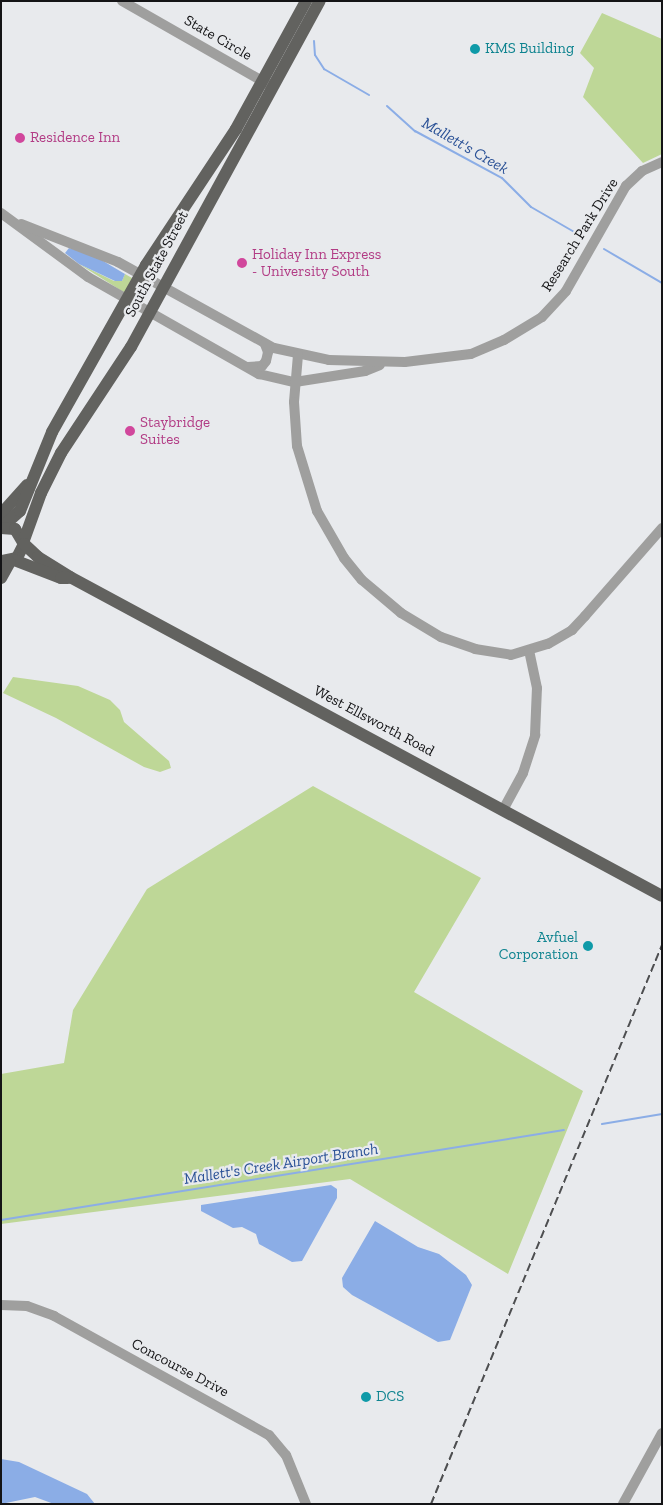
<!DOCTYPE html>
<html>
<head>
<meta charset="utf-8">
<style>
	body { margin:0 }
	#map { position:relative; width:663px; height:1505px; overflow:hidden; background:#e8eaed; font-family:"Zilla Slab",serif }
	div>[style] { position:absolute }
	.green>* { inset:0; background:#bed797 }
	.water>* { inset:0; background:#8bade6 }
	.stream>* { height:2px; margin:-1px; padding:0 1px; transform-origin:1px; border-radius:1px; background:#8bade6 }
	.minor>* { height:10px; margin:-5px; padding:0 5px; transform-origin:5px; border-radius:5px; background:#9f9f9e }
	.major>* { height:12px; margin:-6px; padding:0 6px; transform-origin:6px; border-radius:6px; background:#62625f }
	.rail>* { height:2px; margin-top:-1px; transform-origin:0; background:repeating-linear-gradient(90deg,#4d4e50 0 8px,transparent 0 12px) }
	.dots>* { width:14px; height:14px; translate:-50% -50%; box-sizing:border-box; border:2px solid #e8eaed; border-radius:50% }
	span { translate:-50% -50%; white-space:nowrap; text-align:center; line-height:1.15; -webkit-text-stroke:4.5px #e8eaed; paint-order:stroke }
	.street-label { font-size:15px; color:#141416 }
	.culture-label { font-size:15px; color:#0d838f }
	.left { translate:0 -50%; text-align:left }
	.right { translate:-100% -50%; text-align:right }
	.hotel-label { font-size:15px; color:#b23c85 }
	.water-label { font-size:16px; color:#2a5196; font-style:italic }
	.frame { position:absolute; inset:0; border:2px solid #141416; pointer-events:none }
</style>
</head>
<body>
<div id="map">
	<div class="green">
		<div style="clip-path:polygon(602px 13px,662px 39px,662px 154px,643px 163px,583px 97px,594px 68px,580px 53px)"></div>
		<div style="clip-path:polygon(79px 264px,114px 281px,122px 281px,125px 274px,132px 278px,125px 293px)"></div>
		<div style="clip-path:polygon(13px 677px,78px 686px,110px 700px,120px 710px,124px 722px,169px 761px,171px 768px,160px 772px,144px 767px,56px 718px,3px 693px)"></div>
		<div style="clip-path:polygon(313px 786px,481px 878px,414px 992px,583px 1091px,508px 1274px,350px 1179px,1px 1224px,1px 1074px,64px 1063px,73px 1010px,147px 889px)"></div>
	</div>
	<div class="water">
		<div style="clip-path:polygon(69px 248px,93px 255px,125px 274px,122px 281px,115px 281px,79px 264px,65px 253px)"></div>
		<div style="clip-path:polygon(331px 1185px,337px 1189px,337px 1198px,302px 1261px,292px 1262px,259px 1244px,256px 1234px,242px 1227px,233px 1228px,201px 1211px,201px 1205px)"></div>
		<div style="clip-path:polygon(375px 1221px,418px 1247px,439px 1254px,466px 1275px,472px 1285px,450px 1340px,438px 1342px,352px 1295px,343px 1287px,342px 1278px)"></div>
		<div style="clip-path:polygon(1px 1459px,19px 1462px,87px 1494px,95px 1504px,54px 1504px,35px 1497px,1px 1504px)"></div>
	</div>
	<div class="stream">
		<div style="left:314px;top:41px;width:14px;rotate:86deg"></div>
		<div style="left:315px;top:55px;width:17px;rotate:57deg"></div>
		<div style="left:324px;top:69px;width:52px;rotate:30deg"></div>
		<div style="left:387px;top:106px;width:38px;rotate:42deg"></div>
		<div style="left:415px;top:131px;width:99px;rotate:28.4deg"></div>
		<div style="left:502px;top:178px;width:41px;rotate:45deg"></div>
		<div style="left:531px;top:207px;width:60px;rotate:30deg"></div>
		<div style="left:604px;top:249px;width:67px;rotate:30.4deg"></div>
		<div style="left:602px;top:1124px;width:61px;rotate:-9.5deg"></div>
		<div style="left:1px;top:1220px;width:570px;rotate:-9.08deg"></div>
	</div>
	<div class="minor">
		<div style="left:122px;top:1px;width:169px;rotate:29.7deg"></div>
		<div style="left:1px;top:213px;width:108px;rotate:36.3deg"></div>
		<div style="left:88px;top:277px;width:197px;rotate:29.6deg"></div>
		<div style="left:259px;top:374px;width:37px;rotate:13deg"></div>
		<div style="left:295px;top:382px;width:71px;rotate:-8.9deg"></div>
		<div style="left:365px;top:371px;width:16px;rotate:-22deg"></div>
		<div style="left:21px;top:224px;width:104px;rotate:21.4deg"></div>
		<div style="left:118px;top:262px;width:178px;rotate:28.9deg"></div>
		<div style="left:274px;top:348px;width:56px;rotate:12.3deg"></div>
		<div style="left:329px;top:360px;width:76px;rotate:1.5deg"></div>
		<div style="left:405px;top:362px;width:66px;rotate:-6.9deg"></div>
		<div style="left:471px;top:354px;width:36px;rotate:-23deg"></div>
		<div style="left:504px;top:340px;width:44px;rotate:-31.2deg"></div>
		<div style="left:542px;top:317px;width:35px;rotate:-47deg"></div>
		<div style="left:566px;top:291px;width:121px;rotate:-60.3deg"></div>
		<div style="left:626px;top:186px;width:22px;rotate:-43deg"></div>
		<div style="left:642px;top:171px;width:22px;rotate:-24deg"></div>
		<div style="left:298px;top:355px;width:47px;rotate:94.9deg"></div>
		<div style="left:294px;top:402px;width:44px;rotate:86.1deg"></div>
		<div style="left:297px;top:446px;width:68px;rotate:72.9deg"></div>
		<div style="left:317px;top:511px;width:54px;rotate:60.1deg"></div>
		<div style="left:344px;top:558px;width:28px;rotate:51deg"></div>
		<div style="left:362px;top:580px;width:51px;rotate:40.2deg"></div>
		<div style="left:401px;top:613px;width:47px;rotate:31deg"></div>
		<div style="left:441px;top:637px;width:36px;rotate:19deg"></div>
		<div style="left:475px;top:649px;width:36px;rotate:9deg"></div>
		<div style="left:511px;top:655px;width:39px;rotate:-17deg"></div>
		<div style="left:548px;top:644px;width:28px;rotate:-30deg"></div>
		<div style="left:572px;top:630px;width:19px;rotate:-47deg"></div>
		<div style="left:585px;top:616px;width:117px;rotate:-48.8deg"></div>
		<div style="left:248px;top:367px;width:14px;rotate:-4deg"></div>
		<div style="left:262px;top:366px;width:6px;rotate:-51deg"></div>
		<div style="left:266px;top:361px;width:9px;rotate:-77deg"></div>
		<div style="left:268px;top:352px;width:9px;rotate:-111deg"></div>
		<div style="left:503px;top:810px;width:42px;rotate:-61.6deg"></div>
		<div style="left:523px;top:773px;width:40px;rotate:-72deg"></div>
		<div style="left:535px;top:735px;width:47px;rotate:-87.6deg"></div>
		<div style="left:537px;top:688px;width:38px;rotate:-102deg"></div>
		<div style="left:1px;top:1305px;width:26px;rotate:2deg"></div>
		<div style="left:27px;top:1306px;width:29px;rotate:20deg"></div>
		<div style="left:54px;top:1316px;width:246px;rotate:29deg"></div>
		<div style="left:269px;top:1435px;width:26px;rotate:50deg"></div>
		<div style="left:286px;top:1455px;width:53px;rotate:67.8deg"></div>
		<div style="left:623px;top:1504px;width:81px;rotate:-61.2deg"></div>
	</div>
	<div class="major">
		<div style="left:1px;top:514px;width:39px;rotate:-48deg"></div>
		<div style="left:2px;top:527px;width:24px;rotate:-42deg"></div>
		<div style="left:20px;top:511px;width:85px;rotate:-67.9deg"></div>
		<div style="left:52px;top:432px;width:192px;rotate:-60.6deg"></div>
		<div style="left:146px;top:265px;width:163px;rotate:-56.5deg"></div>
		<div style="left:236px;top:129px;width:146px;rotate:-61.3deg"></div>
		<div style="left:1px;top:528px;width:14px;rotate:4deg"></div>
		<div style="left:15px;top:529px;width:17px;rotate:59deg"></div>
		<div style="left:24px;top:544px;width:16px;rotate:117deg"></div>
		<div style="left:17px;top:558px;width:16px;rotate:169deg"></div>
		<div style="left:24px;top:540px;width:50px;rotate:-70.1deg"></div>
		<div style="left:41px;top:493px;width:45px;rotate:-63.4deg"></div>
		<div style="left:61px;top:453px;width:127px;rotate:-56.6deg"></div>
		<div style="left:131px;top:347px;width:394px;rotate:-61.4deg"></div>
		<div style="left:24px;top:544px;width:19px;rotate:43deg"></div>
		<div style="left:38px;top:557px;width:38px;rotate:32deg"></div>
		<div style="left:70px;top:577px;width:672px;rotate:28.32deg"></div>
		<div style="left:14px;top:560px;width:50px;rotate:21deg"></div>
		<div style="left:61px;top:578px;width:7px"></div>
		<div style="left:1px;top:578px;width:18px;rotate:-61deg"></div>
	</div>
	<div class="rail">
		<div style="left:431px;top:1504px;width:605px;rotate:-67.55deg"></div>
	</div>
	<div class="dots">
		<div style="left:475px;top:49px;background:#0f9aa8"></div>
		<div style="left:20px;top:138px;background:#d1479c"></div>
		<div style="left:242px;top:263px;background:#d1479c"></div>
		<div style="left:130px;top:431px;background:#d1479c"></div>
		<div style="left:588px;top:946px;background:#0f9aa8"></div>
		<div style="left:366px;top:1397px;background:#0f9aa8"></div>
	</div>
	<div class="street-label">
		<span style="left:218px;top:38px;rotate:30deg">State Circle</span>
		<span style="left:580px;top:235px;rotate:-58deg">Research Park Drive</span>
		<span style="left:157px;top:264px;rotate:-62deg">South State Street</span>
		<span style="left:374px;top:721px;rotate:28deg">West Ellsworth Road</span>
		<span style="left:180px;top:1368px;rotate:28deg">Concourse Drive</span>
	</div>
	<div class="culture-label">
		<span class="left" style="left:485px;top:49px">KMS Building</span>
		<span class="right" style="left:578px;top:946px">Avfuel<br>Corporation</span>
		<span class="left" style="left:376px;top:1397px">DCS</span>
	</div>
	<div class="hotel-label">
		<span class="left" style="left:30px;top:138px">Residence Inn</span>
		<span class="left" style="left:252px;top:263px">Holiday Inn Express<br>- University South</span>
		<span class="left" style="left:140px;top:431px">Staybridge<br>Suites</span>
	</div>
	<div class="water-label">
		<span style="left:465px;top:146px;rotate:30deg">Mallett's Creek</span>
		<span style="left:281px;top:1164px;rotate:-9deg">Mallett's Creek Airport Branch</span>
	</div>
	<div class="frame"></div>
</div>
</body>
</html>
